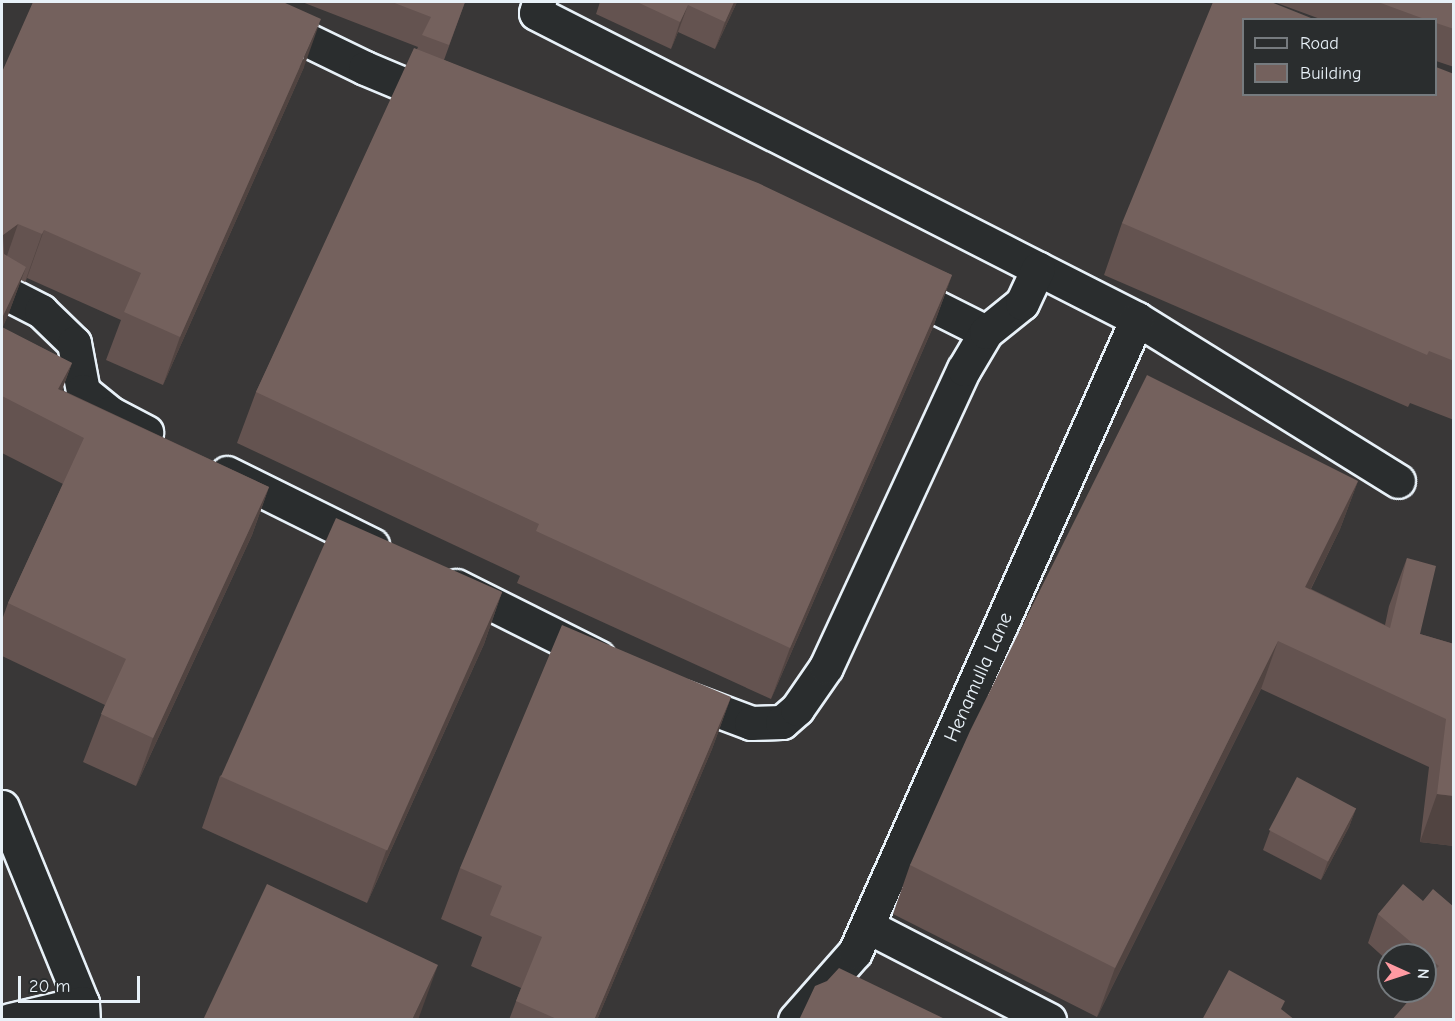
<!DOCTYPE html>
<html>
<head>
<meta charset="utf-8">
<style>
	body { margin:0 }
	#map { position:relative; width:1455px; height:1021px; overflow:hidden; background:#393737; font-family:"Comic Neue",sans-serif }
	div>[style] { position:absolute }
	.roads { filter:drop-shadow(2px 0 #e8f1f8) drop-shadow(-2px 0 #e8f1f8) drop-shadow(0 2px #e8f1f8) drop-shadow(0 -2px #e8f1f8) }
	.minor>* { height:33px; margin:-16.5px; padding:0 16.5px; transform-origin:16.5px; border-radius:16.5px; background:#2a2d2e }
	.wall>* { inset:0; background:#645350 }
	.shaded-wall>* { inset:0; background:#514441 }
	.building>* { inset:0; background:#74615d; transform-origin:0 0 }
	span { translate:-50% -50%; white-space:nowrap; text-align:center; line-height:1.15; -webkit-text-stroke:4.5px #2a2d2e; paint-order:stroke }
	.street-label { font-size:20px; color:#e8f1f8 }
	.frame { position:absolute; inset:0; border:3px solid #e8f1f8; pointer-events:none }
	.legend { position:absolute; left:1242px; top:18px; width:195px; height:78px; box-sizing:border-box; background:#2a2d2e; border:2px solid #767b7f; margin:0; padding:8px 10px; list-style:none; font-size:18px; color:#e8f1f8 }
	.legend li { display:flex; align-items:center; gap:12px; height:30px }
	.legend b { width:30px; border:2px solid #767b7f }
	.north { position:absolute; left:1377px; top:943px; width:60px; height:60px; box-sizing:border-box; background:#2a2d2e; border:2px solid #767b7f; border-radius:50%; rotate:93deg; font-size:16px; font-weight:700; line-height:24px; text-align:center; color:#e8f1f8 }
	.north::after { content:''; display:block; margin:auto; width:21px; height:27px; background:#ff9aa2; clip-path:polygon(50% 0,100% 100%,50% 72%,0 100%) }
	.scale { position:absolute; left:18px; top:976px; width:122px; height:27px; box-sizing:border-box; border:3px solid #e8f1f8; border-top:0; padding-left:8px; font-size:18px; line-height:21px; white-space:nowrap; color:#e8f1f8; -webkit-text-stroke:4px #2a2d2e; paint-order:stroke }
</style>
</head>
<body>
<div id="map">
	<div class="roads">
		<div class="minor">
			<div style="left:229px;top:2px;width:151px;rotate:25.9deg"></div>
			<div style="left:365px;top:68px;width:80px;rotate:22.7deg"></div>
			<div style="left:539px;top:2px;width:11px;rotate:105deg"></div>
			<div style="left:536px;top:13px;width:674px;rotate:26.98deg"></div>
			<div style="left:1137px;top:319px;width:307px;rotate:31.8deg"></div>
			<div style="left:900px;top:289px;width:96px;rotate:26.6deg"></div>
			<div style="left:2px;top:291px;width:44px;rotate:27.1deg"></div>
			<div style="left:41px;top:311px;width:46px;rotate:44.1deg"></div>
			<div style="left:74px;top:343px;width:49px;rotate:79.4deg"></div>
			<div style="left:83px;top:391px;width:35px;rotate:39deg"></div>
			<div style="left:110px;top:413px;width:41px;rotate:27.8deg"></div>
			<div style="left:227px;top:473px;width:162px;rotate:26.4deg"></div>
			<div style="left:456px;top:586px;width:159px;rotate:26.6deg"></div>
			<div style="left:682px;top:697px;width:74px;rotate:20.6deg"></div>
			<div style="left:751px;top:723px;width:31px;rotate:-2deg"></div>
			<div style="left:782px;top:722px;width:20px;rotate:-41deg"></div>
			<div style="left:797px;top:709px;width:51px;rotate:-55.4deg"></div>
			<div style="left:826px;top:667px;width:328px;rotate:-65.2deg"></div>
			<div style="left:964px;top:369px;width:43px;rotate:-59.3deg"></div>
			<div style="left:986px;top:332px;width:46px;rotate:-38.9deg"></div>
			<div style="left:1022px;top:303px;width:38px;rotate:-65deg"></div>
			<div style="left:2px;top:807px;width:212px;rotate:67.8deg"></div>
			<div style="left:82px;top:1003px;width:17px;rotate:87deg"></div>
			<div style="left:867px;top:926px;width:205px;rotate:27.3deg"></div>
			<div style="left:10px;top:1020px;width:74px;rotate:-13.3deg"></div>
			<div style="left:795px;top:1020px;width:91px;rotate:-48.6deg"></div>
			<div style="left:855px;top:952px;width:693px;rotate:-65.99deg"></div>
		</div>
	</div>
	<div class="wall">
		<div style="clip-path:polygon(302px 2px,465px 2px,444px 60px,952px 275px,933px 327px,771px 699px,517px 583px,520px 576px,237px 443px,256px 392px,418px 47px)"></div>
		<div style="clip-path:polygon(600px 2px,737px 2px,715px 49px,678px 32px,671px 49px,596px 14px)"></div>
		<div style="clip-path:polygon(1274px 2px,1454px 2px,1454px 67px,1436px 61px,1436px 20px,1323px 20px)"></div>
		<div style="clip-path:polygon(304px 67px,163px 385px,106px 360px,121px 320px,27px 278px,25px 282px,21px 280px,8px 315px,2px 328px,72px 363px,62px 390px,269px 487px,252px 535px,136px 786px,83px 762px,105px 705px,2px 656px,2px 620px,8px 603px,63px 484px,2px 453px,2px 72px)"></div>
		<div style="clip-path:polygon(1454px 74px,1454px 420px,1410px 403px,1408px 407px,1104px 275px,1122px 223px)"></div>
		<div style="clip-path:polygon(1358px 481px,1340px 529px,1311px 589px,1385px 625px,1389px 606px,1407px 558px,1420px 634px,1454px 644px,1454px 846px,1420px 842px,1429px 767px,1261px 689px,1097px 1017px,893px 914px,910px 865px)"></div>
		<div style="clip-path:polygon(502px 592px,484px 644px,367px 903px,202px 828px,220px 776px)"></div>
		<div style="clip-path:polygon(731px 697px,712px 749px,597px 1020px,509px 1020px,521px 988px,471px 966px,482px 937px,441px 919px,460px 868px)"></div>
		<div style="clip-path:polygon(1356px 808px,1349px 827px,1321px 880px,1263px 850px,1270px 831px)"></div>
		<div style="clip-path:polygon(1423px 901px,1454px 1020px,1425px 991px,1425px 955px,1389px 955px,1389px 962px,1368px 943px,1378px 914px)"></div>
	</div>
	<div class="shaded-wall">
		<div style="clip-path:polygon(734px 2px,737px 2px,715px 49px,725px 22px)"></div>
		<div style="clip-path:polygon(688px 5px,678px 32px,671px 49px,680px 22px)"></div>
		<div style="clip-path:polygon(321px 19px,304px 67px,163px 385px,180px 337px)"></div>
		<div style="clip-path:polygon(18px 224px,2px 270px,3px 235px)"></div>
		<div style="clip-path:polygon(44px 230px,27px 278px,25px 282px,42px 234px)"></div>
		<div style="clip-path:polygon(26px 267px,8px 315px,2px 329px,2px 318px)"></div>
		<div style="clip-path:polygon(952px 275px,933px 327px,771px 699px,790px 648px)"></div>
		<div style="clip-path:polygon(72px 363px,54px 410px,58px 389px)"></div>
		<div style="clip-path:polygon(1358px 481px,1340px 529px,1288px 635px,1305px 587px)"></div>
		<div style="clip-path:polygon(269px 487px,252px 535px,136px 786px,153px 738px)"></div>
		<div style="clip-path:polygon(502px 592px,484px 644px,367px 903px,386px 851px)"></div>
		<div style="clip-path:polygon(1278px 641px,1261px 689px,1097px 1017px,1115px 968px)"></div>
		<div style="clip-path:polygon(731px 697px,712px 749px,597px 1020px,594px 1020px)"></div>
		<div style="clip-path:polygon(1437px 794px,1454px 796px,1454px 846px,1420px 842px)"></div>
		<div style="clip-path:polygon(1356px 808px,1349px 827px,1321px 880px,1328px 861px)"></div>
		<div style="clip-path:polygon(438px 965px,418px 1020px,412px 1020px)"></div>
	</div>
	<div class="building">
		<div style="clip-path:polygon(33px 2px,283px 2px,321px 19px,180px 337px,124px 312px,141px 273px,44px 230px,42px 234px,18px 224px,3px 235px,4px 254px,26px 267px,2px 318px,2px 72px)"></div>
		<div style="clip-path:polygon(392px 2px,465px 2px,449px 45px,422px 35px,431px 17px)"></div>
		<div style="clip-path:polygon(637px 2px,734px 2px,725px 22px,688px 5px,680px 22px)"></div>
		<div style="clip-path:polygon(1213px 2px,1271px 2px,1316px 20px,1244px 20px,1244px 94px,1436px 94px,1436px 67px,1454px 74px,1454px 361px,1429px 351px,1427px 355px,1122px 223px)"></div>
		<div style="clip-path:polygon(1378px 2px,1454px 2px,1454px 29px,1436px 23px,1436px 20px,1427px 20px)"></div>
		<div style="clip-path:polygon(414px 48px,758px 183px,952px 275px,790px 648px,536px 531px,539px 524px,256px 392px)"></div>
		<div style="clip-path:polygon(2px 327px,72px 363px,58px 389px,269px 487px,153px 738px,101px 714px,126px 659px,8px 603px,84px 438px,2px 396px)"></div>
		<div style="clip-path:polygon(1147px 375px,1358px 481px,1305px 587px,1390px 628px,1407px 558px,1436px 566px,1420px 634px,1454px 644px,1454px 796px,1437px 794px,1446px 719px,1278px 641px,1115px 968px,910px 865px,970px 731px)"></div>
		<div style="left:336px;top:518px;width:182px;height:283px;rotate:24deg"></div>
		<div style="clip-path:polygon(562px 625px,731px 697px,594px 1020px,559px 1020px,516px 1001px,542px 937px,490px 915px,502px 886px,460px 868px)"></div>
		<div style="left:1297px;top:777px;width:67px;height:60px;rotate:28deg"></div>
		<div style="clip-path:polygon(267px 884px,438px 965px,412px 1020px,203px 1020px)"></div>
		<div style="clip-path:polygon(1403px 884px,1423px 901px,1433px 889px,1454px 907px,1454px 1020px,1392px 1020px,1417px 991px,1425px 991px,1425px 981px,1439px 966px,1378px 914px)"></div>
		<div style="clip-path:polygon(839px 968px,947px 1020px,799px 1020px,815px 986px,827px 981px)"></div>
		<div style="clip-path:polygon(1229px 970px,1285px 1001px,1281px 1009px,1295px 1020px,1202px 1020px)"></div>
	</div>
	<div class="street-label">
		<span style="left:978px;top:677px;rotate:-66deg">Henamulla Lane</span>
	</div>
	<div class="frame"></div>
	<ul class="legend">
	<li><b style="height:8px;background:#2a2d2e"></b>Road</li>
	<li><b style="height:16px;background:#74615d"></b>Building</li>
	</ul>
	<div class="north">N</div>
	<div class="scale">20 m</div>
</div>
</body>
</html>
